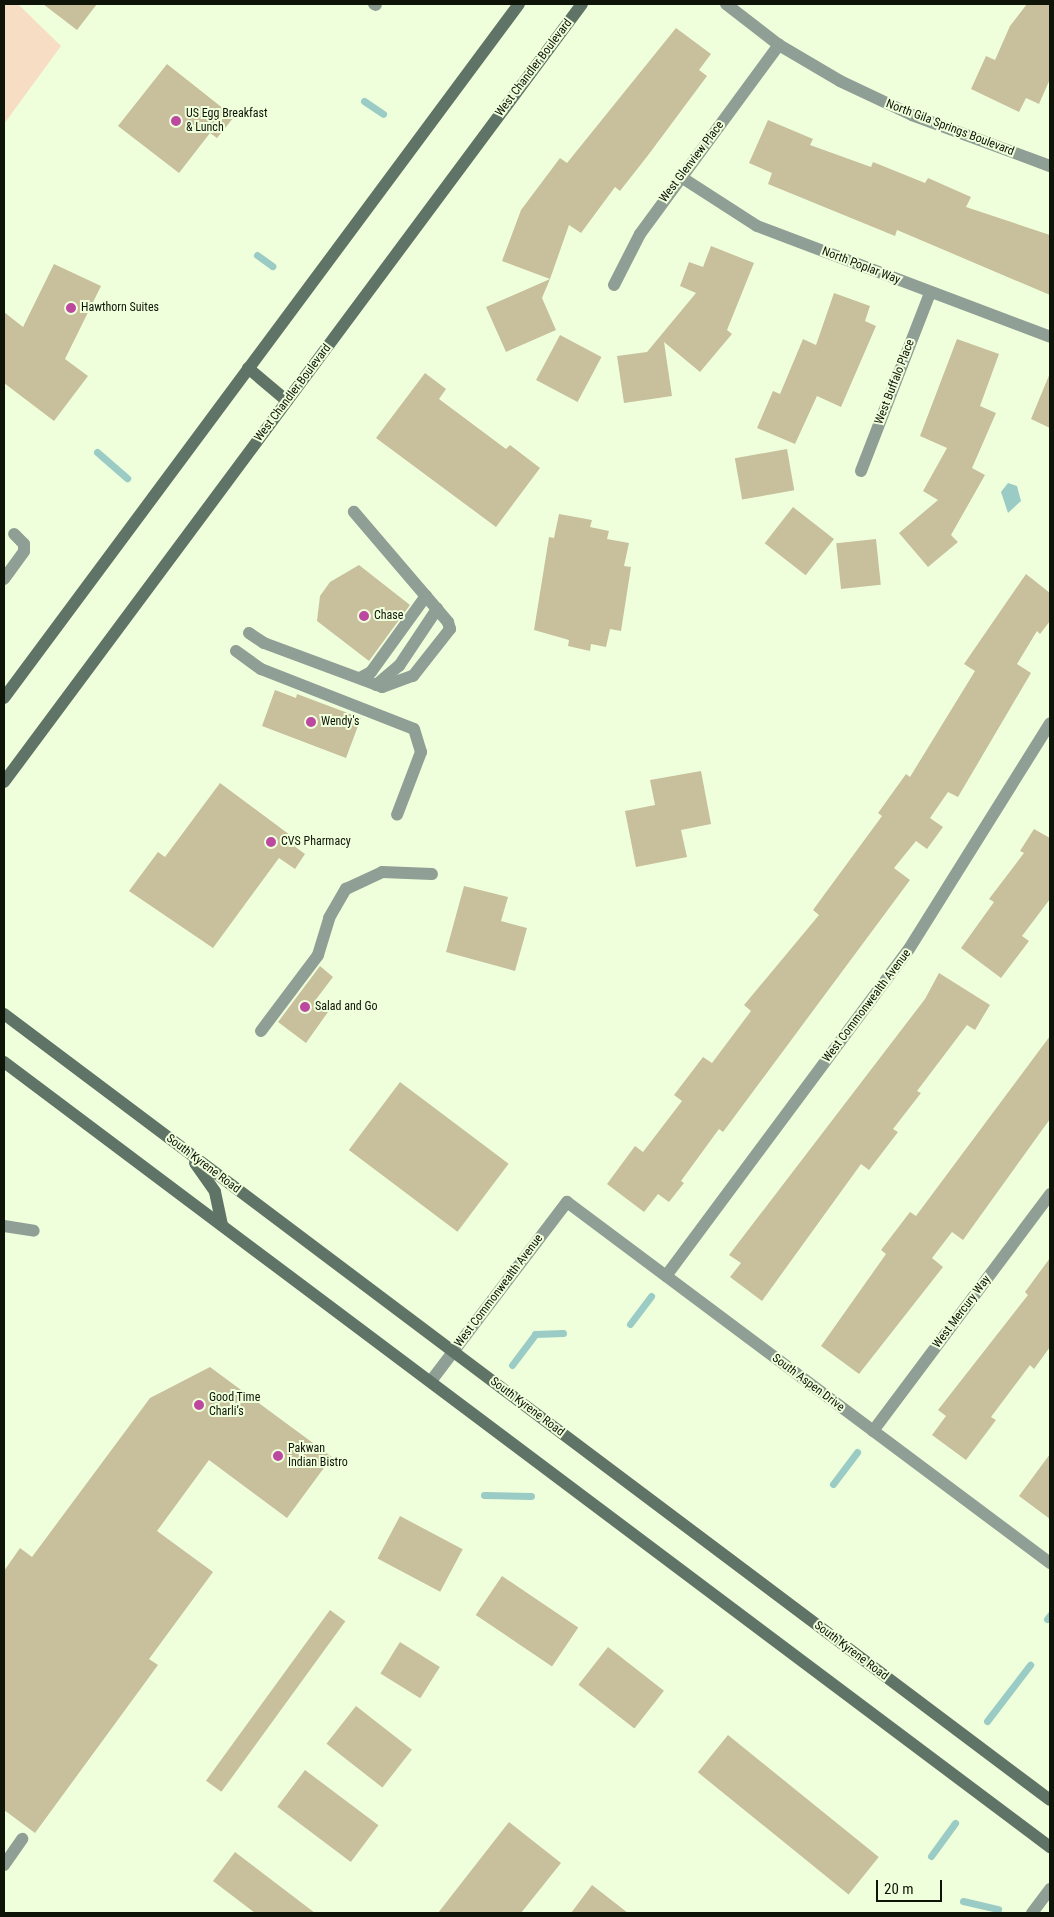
<!DOCTYPE html>
<html>
<head>
<meta charset="utf-8">
<style>
	body { margin:0 }
	#map { position:relative; width:1054px; height:1917px; overflow:hidden; background:#f0ffdb; font-family:"Roboto Condensed",sans-serif }
	div>[style] { position:absolute }
	.green>* { inset:0; background:#f7ddc3 }
	.water>* { inset:0; background:#9accc5 }
	.stream>* { height:7px; margin:-3.5px; padding:0 3.5px; transform-origin:3.5px; border-radius:3.5px; background:#9accc5 }
	.building>* { inset:0; background:#c8bf9c; transform-origin:0 0 }
	.service>* { height:12px; margin:-6px; padding:0 6px; transform-origin:6px; border-radius:6px; background:#909f95 }
	.minor>* { height:12px; margin:-6px; padding:0 6px; transform-origin:6px; border-radius:6px; background:#909f95 }
	.tertiary>* { height:12px; margin:-6px; padding:0 6px; transform-origin:6px; border-radius:6px; background:#909f95 }
	.secondary>* { height:12px; margin:-6px; padding:0 6px; transform-origin:6px; border-radius:6px; background:#5f7466 }
	.dots>* { width:14px; height:14px; translate:-50% -50%; box-sizing:border-box; border:2px solid #f0ffdb; border-radius:50% }
	span { translate:-50% -50%; white-space:nowrap; text-align:center; line-height:1.15; -webkit-text-stroke:4px #f0ffdb; paint-order:stroke }
	.street-label { font-size:12px; color:#0f1408 }
	.poi-label { font-size:12px; color:#0f1408 }
	.left { translate:0 -50%; text-align:left }
	.frame { position:absolute; inset:0; border:5px solid #0f1408; pointer-events:none }
	.scale { position:absolute; left:876px; top:1880px; width:66px; height:22px; box-sizing:border-box; border:2px solid #0f1408; border-top:0; padding-left:6px; font-size:15px; line-height:18px; white-space:nowrap; color:#0f1408; -webkit-text-stroke:4px #f0ffdb; paint-order:stroke }
</style>
</head>
<body>
<div id="map">
	<div class="green">
		<div style="clip-path:polygon(4px 4px,18px 4px,61px 46px,4px 124px)"></div>
	</div>
	<div class="water">
		<div style="clip-path:polygon(1008px 483px,1017px 486px,1021px 501px,1008px 513px,1001px 492px)"></div>
	</div>
	<div class="stream">
		<div style="left:364px;top:101px;width:23px;rotate:34deg"></div>
		<div style="left:257px;top:255px;width:19px;rotate:36deg"></div>
		<div style="left:97px;top:452px;width:40px;rotate:41deg"></div>
		<div style="left:630px;top:1324px;width:35px;rotate:-53deg"></div>
		<div style="left:512px;top:1365px;width:39px;rotate:-53deg"></div>
		<div style="left:535px;top:1334px;width:28px;rotate:-2deg"></div>
		<div style="left:833px;top:1484px;width:40px;rotate:-53deg"></div>
		<div style="left:484px;top:1495px;width:47px;rotate:1.2deg"></div>
		<div style="left:1047px;top:1619px;width:5px;rotate:-53deg"></div>
		<div style="left:987px;top:1721px;width:71px;rotate:-52.5deg"></div>
		<div style="left:931px;top:1856px;width:41px;rotate:-54deg"></div>
		<div style="left:963px;top:1901px;width:36px;rotate:13deg"></div>
	</div>
	<div class="building">
		<div style="clip-path:polygon(43px 4px,97px 4px,77px 30px)"></div>
		<div style="clip-path:polygon(1027px 4px,1050px 4px,1050px 79px,1039px 104px,1026px 98px,1019px 112px,971px 89px,986px 56px,995px 60px,1010px 26px)"></div>
		<div style="clip-path:polygon(676px 28px,711px 54px,699px 70px,707px 76px,649px 154px,620px 191px,615px 187px,581px 233px,569px 225px,550px 279px,502px 261px,521px 210px,560px 158px,567px 163px)"></div>
		<div style="clip-path:polygon(167px 64px,234px 117px,217px 138px,210px 133px,179px 173px,118px 126px)"></div>
		<div style="clip-path:polygon(768px 120px,813px 139px,810px 145px,871px 167px,873px 162px,925px 183px,928px 178px,971px 197px,966px 207px,1050px 235px,1050px 295px,897px 230px,895px 236px,768px 184px,772px 173px,749px 163px)"></div>
		<div style="clip-path:polygon(711px 246px,754px 263px,727px 330px,732px 334px,700px 372px,664px 342px,672px 396px,624px 403px,617px 356px,647px 352px,696px 293px,680px 286px,689px 262px,703px 267px)"></div>
		<div style="clip-path:polygon(54px 264px,101px 286px,65px 359px,88px 376px,54px 421px,4px 383px,4px 312px,23px 327px)"></div>
		<div style="clip-path:polygon(550px 279px,542px 298px,556px 330px,506px 352px,486px 307px)"></div>
		<div style="clip-path:polygon(834px 293px,870px 306px,865px 321px,876px 326px,841px 407px,817px 396px,795px 444px,757px 428px,773px 391px,780px 394px,803px 339px,816px 345px)"></div>
		<div style="left:560px;top:335px;width:47px;height:51px;rotate:28deg"></div>
		<div style="clip-path:polygon(957px 339px,999px 354px,980px 406px,996px 413px,972px 468px,985px 475px,951px 535px,958px 542px,928px 567px,899px 533px,938px 500px,923px 491px,947px 448px,920px 436px)"></div>
		<div style="clip-path:polygon(425px 373px,446px 389px,439px 399px,506px 449px,510px 445px,540px 468px,496px 527px,376px 438px)"></div>
		<div style="clip-path:polygon(1050px 373px,1050px 428px,1031px 419px)"></div>
		<div style="left:787px;top:449px;width:42px;height:53px;rotate:80deg"></div>
		<div style="left:793px;top:507px;width:52px;height:46px;rotate:38deg"></div>
		<div style="clip-path:polygon(559px 514px,592px 520px,590px 527px,609px 531px,607px 539px,629px 543px,624px 566px,631px 567px,621px 631px,610px 629px,606px 647px,591px 644px,590px 651px,568px 646px,569px 640px,534px 630px,549px 537px,554px 538px)"></div>
		<div style="left:876px;top:539px;width:46px;height:40px;rotate:84deg"></div>
		<div style="clip-path:polygon(359px 565px,410px 605px,369px 661px,317px 621px,320px 596px,330px 582px)"></div>
		<div style="clip-path:polygon(1026px 574px,1050px 593px,1050px 621px,1040px 634px,1037px 631px,1017px 664px,1031px 673px,958px 797px,948px 792px,930px 818px,943px 827px,927px 849px,916px 841px,894px 868px,910px 880px,723px 1132px,719px 1129px,681px 1181px,684px 1183px,669px 1202px,658px 1194px,644px 1212px,607px 1184px,635px 1146px,643px 1152px,682px 1101px,674px 1095px,703px 1057px,712px 1063px,751px 1011px,744px 1005px,819px 915px,813px 910px,882px 816px,878px 813px,906px 774px,910px 777px,975px 671px,964px 664px)"></div>
		<div style="clip-path:polygon(275px 690px,296px 698px,297px 694px,361px 718px,346px 758px,262px 726px)"></div>
		<div style="clip-path:polygon(701px 771px,711px 824px,681px 830px,687px 857px,636px 867px,625px 811px,655px 805px,650px 780px)"></div>
		<div style="clip-path:polygon(220px 783px,294px 838px,290px 843px,305px 854px,295px 869px,279px 858px,213px 948px,129px 891px,158px 852px,165px 857px)"></div>
		<div style="clip-path:polygon(1034px 829px,1050px 838px,1050px 899px,1022px 936px,1029px 941px,1001px 978px,961px 948px,994px 902px,989px 899px,1024px 853px,1020px 851px)"></div>
		<div style="clip-path:polygon(464px 886px,508px 897px,501px 921px,527px 928px,515px 971px,446px 952px)"></div>
		<div style="clip-path:polygon(320px 966px,333px 977px,314px 1002px,328px 1012px,306px 1043px,278px 1022px)"></div>
		<div style="clip-path:polygon(939px 973px,990px 1005px,975px 1030px,967px 1025px,917px 1091px,921px 1093px,893px 1129px,898px 1132px,869px 1170px,861px 1164px,762px 1301px,730px 1277px,741px 1263px,729px 1255px,925px 999px)"></div>
		<div style="clip-path:polygon(1050px 1036px,1050px 1119px,963px 1240px,952px 1232px,932px 1258px,943px 1267px,859px 1374px,821px 1346px,886px 1254px,881px 1250px,910px 1212px,916px 1216px)"></div>
		<div style="left:400px;top:1082px;width:136px;height:85px;rotate:37deg"></div>
		<div style="clip-path:polygon(1050px 1258px,1050px 1347px,1034px 1369px,1030px 1365px,991px 1417px,996px 1420px,966px 1460px,932px 1435px,946px 1416px,938px 1410px,1028px 1295px,1025px 1292px)"></div>
		<div style="clip-path:polygon(210px 1367px,332px 1457px,287px 1518px,209px 1460px,157px 1531px,213px 1572px,149px 1659px,158px 1665px,35px 1833px,4px 1810px,4px 1571px,20px 1548px,32px 1557px,150px 1398px)"></div>
		<div style="clip-path:polygon(1050px 1454px,1050px 1519px,1019px 1496px)"></div>
		<div style="left:400px;top:1516px;width:71px;height:48px;rotate:28deg"></div>
		<div style="left:502px;top:1576px;width:92px;height:47px;rotate:34deg"></div>
		<div style="left:330px;top:1610px;width:19px;height:211px;rotate:36deg"></div>
		<div style="left:400px;top:1642px;width:47px;height:37px;rotate:32deg"></div>
		<div style="left:608px;top:1647px;width:71px;height:48px;rotate:38deg"></div>
		<div style="left:356px;top:1706px;width:71px;height:48px;rotate:38deg"></div>
		<div style="left:728px;top:1735px;width:194px;height:48px;rotate:39deg"></div>
		<div style="left:305px;top:1770px;width:92px;height:46px;rotate:37deg"></div>
		<div style="clip-path:polygon(509px 1822px,561px 1863px,521px 1913px,438px 1913px)"></div>
		<div style="clip-path:polygon(235px 1852px,315px 1913px,255px 1913px,213px 1881px)"></div>
		<div style="clip-path:polygon(592px 1885px,628px 1913px,571px 1913px)"></div>
	</div>
	<div class="service">
		<div style="left:374px;top:4px;width:2px;rotate:27deg"></div>
		<div style="left:4px;top:579px;width:34px;rotate:-54deg"></div>
		<div style="left:24px;top:551px;width:7px;rotate:-90deg"></div>
		<div style="left:24px;top:544px;width:14px;rotate:-135deg"></div>
		<div style="left:249px;top:633px;width:18px;rotate:34deg"></div>
		<div style="left:264px;top:643px;width:126px;rotate:20.4deg"></div>
		<div style="left:382px;top:687px;width:33px;rotate:-20deg"></div>
		<div style="left:413px;top:676px;width:60px;rotate:-51.8deg"></div>
		<div style="left:450px;top:629px;width:7px;rotate:-106deg"></div>
		<div style="left:448px;top:622px;width:145px;rotate:-130.5deg"></div>
		<div style="left:236px;top:651px;width:31px;rotate:36deg"></div>
		<div style="left:261px;top:669px;width:164px;rotate:21.4deg"></div>
		<div style="left:414px;top:729px;width:24px;rotate:73deg"></div>
		<div style="left:421px;top:752px;width:67px;rotate:110.9deg"></div>
		<div style="left:360px;top:678px;width:13px;rotate:-29deg"></div>
		<div style="left:371px;top:672px;width:94px;rotate:-54.1deg"></div>
		<div style="left:376px;top:685px;width:30px;rotate:-40deg"></div>
		<div style="left:399px;top:666px;width:69px;rotate:-56.3deg"></div>
		<div style="left:261px;top:1031px;width:95px;rotate:-53.1deg"></div>
		<div style="left:318px;top:955px;width:39px;rotate:-73deg"></div>
		<div style="left:329px;top:918px;width:34px;rotate:-60deg"></div>
		<div style="left:346px;top:889px;width:40px;rotate:-25deg"></div>
		<div style="left:382px;top:872px;width:50px;rotate:2.3deg"></div>
		<div style="left:4px;top:1226px;width:30px;rotate:9deg"></div>
		<div style="left:4px;top:1865px;width:32px;rotate:-55deg"></div>
	</div>
	<div class="minor">
		<div style="left:681px;top:177px;width:90px;rotate:32.8deg"></div>
		<div style="left:757px;top:226px;width:313px;rotate:20.7deg"></div>
		<div style="left:614px;top:285px;width:57px;rotate:-63deg"></div>
		<div style="left:640px;top:234px;width:235px;rotate:-53.7deg"></div>
		<div style="left:861px;top:471px;width:191px;rotate:-68.8deg"></div>
		<div style="left:666px;top:1276px;width:407px;rotate:-53.4deg"></div>
		<div style="left:909px;top:949px;width:266px;rotate:-58deg"></div>
		<div style="left:431px;top:1381px;width:225px;rotate:-52.8deg"></div>
		<div style="left:567px;top:1202px;width:603px;rotate:36.77deg"></div>
		<div style="left:873px;top:1431px;width:296px;rotate:-53.2deg"></div>
	</div>
	<div class="tertiary">
		<div style="left:726px;top:4px;width:67px;rotate:37.7deg"></div>
		<div style="left:779px;top:45px;width:71px;rotate:30.5deg"></div>
		<div style="left:840px;top:81px;width:80px;rotate:25.3deg"></div>
		<div style="left:912px;top:115px;width:147px;rotate:20.3deg"></div>
		<div style="left:1032px;top:1913px;width:30px;rotate:-53deg"></div>
	</div>
	<div class="secondary">
		<div style="left:248px;top:368px;width:51px;rotate:40.2deg"></div>
		<div style="left:4px;top:698px;width:864px;rotate:-53.42deg"></div>
		<div style="left:4px;top:782px;width:969px;rotate:-53.39deg"></div>
		<div style="left:4px;top:1014px;width:1308px;rotate:36.92deg"></div>
		<div style="left:4px;top:1062px;width:1308px;rotate:36.89deg"></div>
		<div style="left:195px;top:1163px;width:35px;rotate:55deg"></div>
		<div style="left:215px;top:1192px;width:34px;rotate:78deg"></div>
	</div>
	<div class="dots">
		<div style="left:176px;top:121px;background:#bd48a0"></div>
		<div style="left:71px;top:308px;background:#bd48a0"></div>
		<div style="left:364px;top:616px;background:#bd48a0"></div>
		<div style="left:311px;top:722px;background:#bd48a0"></div>
		<div style="left:271px;top:842px;background:#bd48a0"></div>
		<div style="left:305px;top:1007px;background:#bd48a0"></div>
		<div style="left:199px;top:1405px;background:#bd48a0"></div>
		<div style="left:278px;top:1456px;background:#bd48a0"></div>
	</div>
	<div class="street-label">
		<span style="left:534px;top:68px;rotate:-53deg">West Chandler Boulevard</span>
		<span style="left:950px;top:128px;rotate:21deg">North Gila Springs Boulevard</span>
		<span style="left:692px;top:162px;rotate:-53deg">West Glenview Place</span>
		<span style="left:861px;top:266px;rotate:21deg">North Poplar Way</span>
		<span style="left:895px;top:382px;rotate:-69deg">West Buffalo Place</span>
		<span style="left:293px;top:393px;rotate:-53deg">West Chandler Boulevard</span>
		<span style="left:867px;top:1006px;rotate:-53deg">West Commonwealth Avenue</span>
		<span style="left:203px;top:1164px;rotate:37deg">South Kyrene Road</span>
		<span style="left:499px;top:1291px;rotate:-53deg">West Commonwealth Avenue</span>
		<span style="left:962px;top:1312px;rotate:-53deg">West Mercury Way</span>
		<span style="left:808px;top:1383px;rotate:37deg">South Aspen Drive</span>
		<span style="left:527px;top:1407px;rotate:37deg">South Kyrene Road</span>
		<span style="left:851px;top:1651px;rotate:37deg">South Kyrene Road</span>
	</div>
	<div class="poi-label">
		<span class="left" style="left:186px;top:121px">US Egg Breakfast<br>&amp; Lunch</span>
		<span class="left" style="left:81px;top:308px">Hawthorn Suites</span>
		<span class="left" style="left:374px;top:616px">Chase</span>
		<span class="left" style="left:321px;top:722px">Wendy's</span>
		<span class="left" style="left:281px;top:842px">CVS Pharmacy</span>
		<span class="left" style="left:315px;top:1007px">Salad and Go</span>
		<span class="left" style="left:209px;top:1405px">Good Time<br>Charli’s</span>
		<span class="left" style="left:288px;top:1456px">Pakwan<br>Indian Bistro</span>
	</div>
	<div class="frame"></div>
	<div class="scale">20 m</div>
</div>
</body>
</html>
